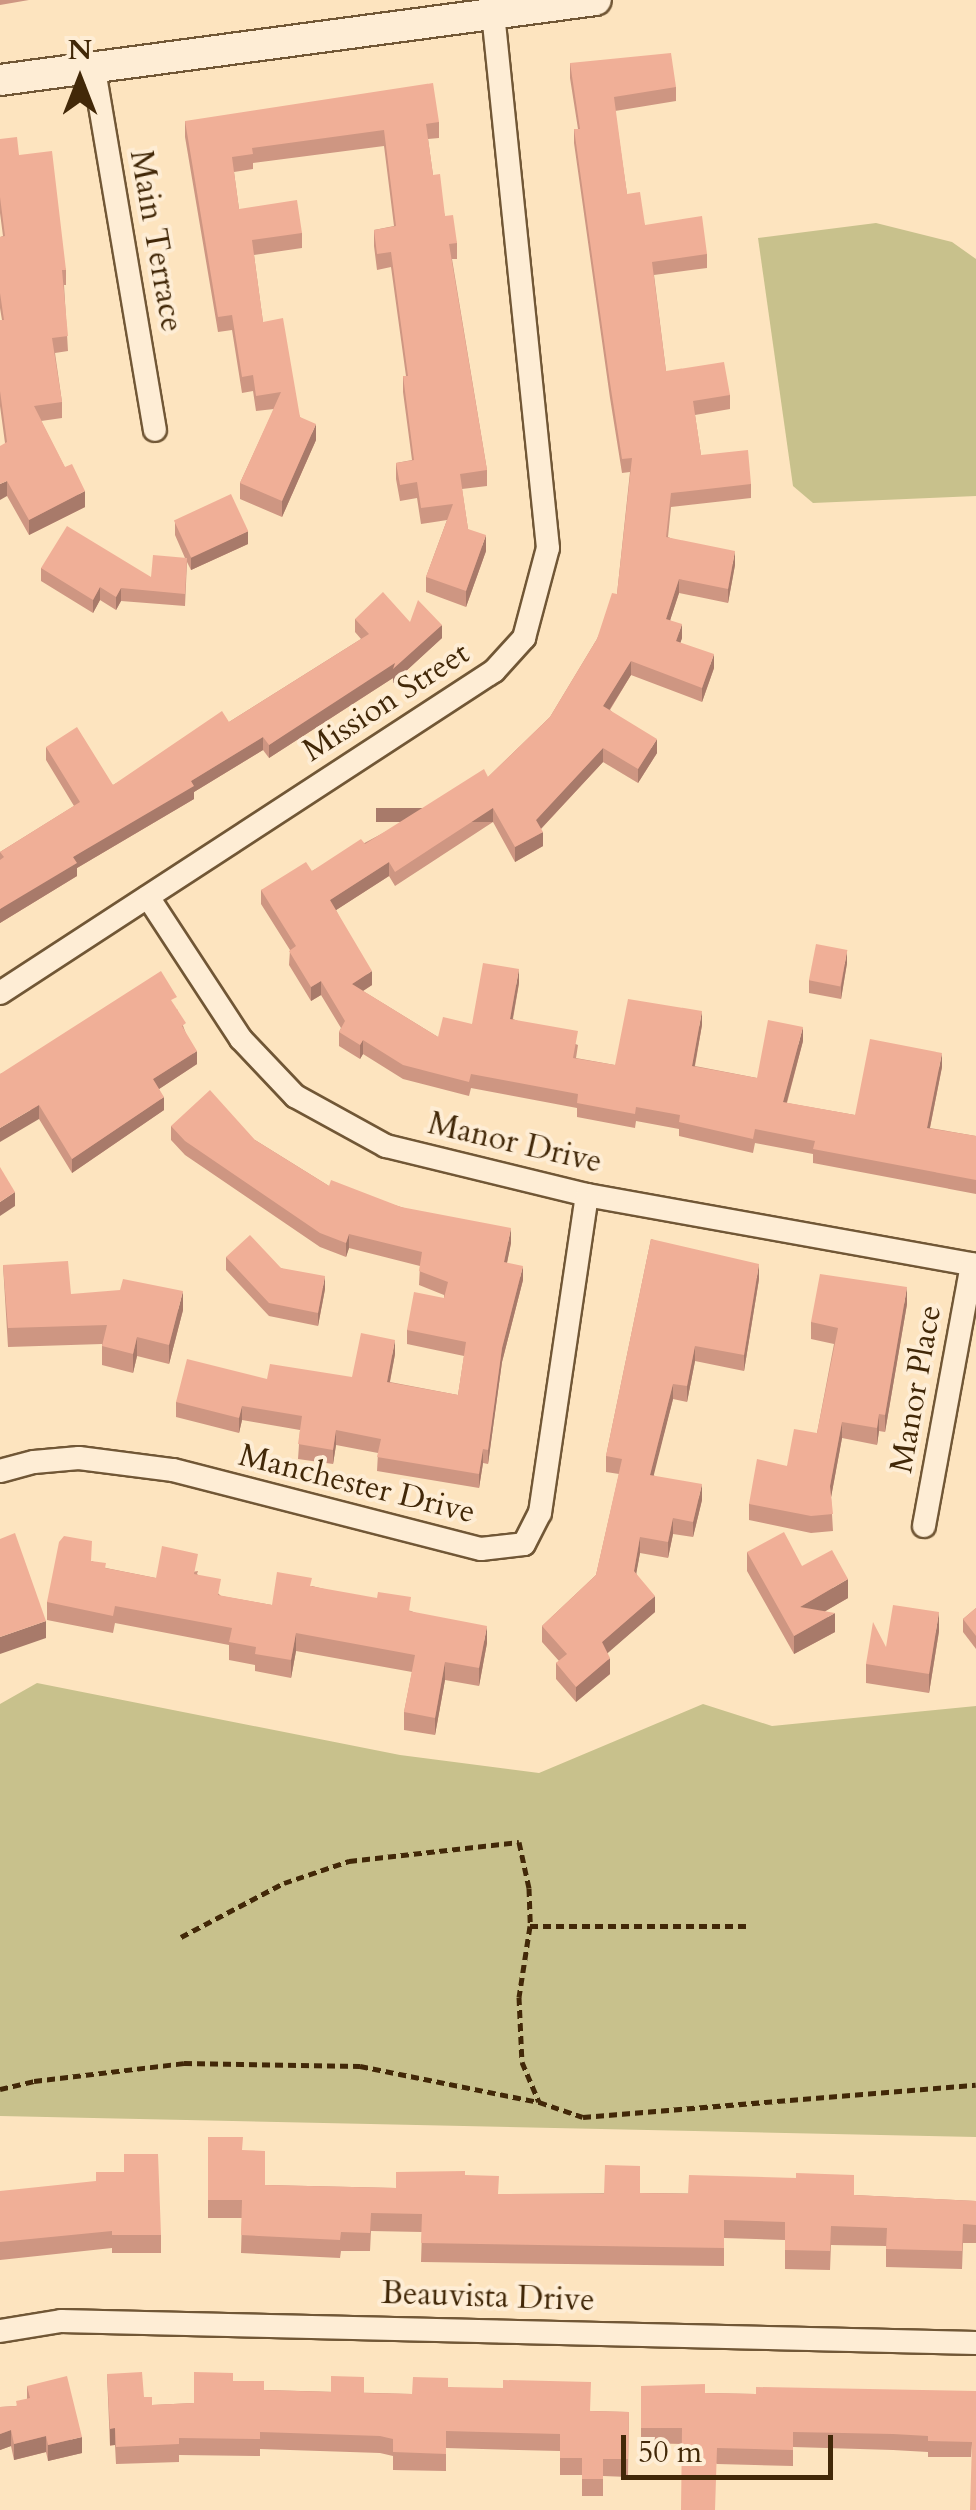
<!DOCTYPE html>
<html>
<head>
<meta charset="utf-8">
<style>
	body { margin:0 }
	#map { position:relative; width:976px; height:2510px; overflow:hidden; background:#fde4bf; font-family:Cardo,serif }
	div>[style] { position:absolute }
	.green>* { inset:0; background:#c8c18c }
	.path>* { height:5px; margin-top:-2.5px; transform-origin:0; background:repeating-linear-gradient(90deg,#422808 0 8px,transparent 0 13px) }
	.roads { filter:drop-shadow(2px 0 #715736) drop-shadow(-2px 0 #715736) drop-shadow(0 2px #715736) drop-shadow(0 -2px #715736) }
	.street>* { height:22px; margin:-11px; padding:0 11px; transform-origin:11px; border-radius:11px; background:#feedd5 }
	.secondary>* { height:30px; margin:-15px; padding:0 15px; transform-origin:15px; border-radius:15px; background:#feedd5 }
	.wall>* { inset:0; background:#ce9682 }
	.shaded-wall>* { inset:0; background:#a87a6a; transform-origin:0 0 }
	.building>* { inset:0; background:#f0af97; transform-origin:0 0 }
	span { translate:-50% -50%; white-space:nowrap; text-align:center; line-height:1.15; -webkit-text-stroke:8px #feedd5; paint-order:stroke }
	.street-label { font-size:32px; color:#422808 }
	.north { position:absolute; left:30px; top:30px; width:100px; height:100px; -webkit-text-stroke:8px #feedd5; paint-order:stroke; rotate:0deg; font-size:28px; font-weight:700; line-height:40px; text-align:center; color:#422808 }
	.north::after { content:''; display:block; margin:auto; width:35px; height:45px; background:#422808; clip-path:polygon(50% 0,100% 100%,50% 72%,0 100%) }
	.scale { position:absolute; left:621px; top:2435px; width:212px; height:45px; box-sizing:border-box; border:5px solid #422808; border-top:0; padding-left:12px; font-size:30px; line-height:35px; white-space:nowrap; color:#422808; -webkit-text-stroke:8px #feedd5; paint-order:stroke }
</style>
</head>
<body>
<div id="map">
	<div class="green">
		<div style="clip-path:polygon(876px 223px,952px 242px,976px 259px,976px 496px,813px 503px,793px 486px,758px 238px)"></div>
		<div style="clip-path:polygon(37px 1683px,400px 1755px,539px 1773px,703px 1704px,772px 1726px,976px 1706px,976px 2137px,0 2116px,0 1704px)"></div>
	</div>
	<div class="path">
		<div style="left:530px;top:1926px;width:220px"></div>
		<div style="left:181px;top:1937px;width:116px;rotate:-27.7deg"></div>
		<div style="left:284px;top:1883px;width:69px;rotate:-18.7deg"></div>
		<div style="left:349px;top:1861px;width:171px;rotate:-6.4deg"></div>
		<div style="left:519px;top:1842px;width:47px;rotate:77.7deg"></div>
		<div style="left:529px;top:1888px;width:38px;rotate:88deg"></div>
		<div style="left:530px;top:1926px;width:72px;rotate:98.8deg"></div>
		<div style="left:519px;top:1997px;width:65px;rotate:87.4deg"></div>
		<div style="left:522px;top:2062px;width:43px;rotate:67deg"></div>
		<div style="left:0;top:2089px;width:35px;rotate:-13deg"></div>
		<div style="left:34px;top:2081px;width:151px;rotate:-6.8deg"></div>
		<div style="left:184px;top:2063px;width:176px;rotate:1deg"></div>
		<div style="left:360px;top:2066px;width:183px;rotate:11.4deg"></div>
		<div style="left:539px;top:2102px;width:46px;rotate:18.8deg"></div>
		<div style="left:583px;top:2117px;width:394px;rotate:-4.7deg"></div>
	</div>
	<div class="roads">
		<div class="street">
			<div style="left:93px;top:64px;width:371px;rotate:80.4deg"></div>
			<div style="left:148px;top:897px;width:170px;rotate:56.8deg"></div>
			<div style="left:241px;top:1039px;width:79px;rotate:46.5deg"></div>
			<div style="left:295px;top:1096px;width:104px;rotate:28.8deg"></div>
			<div style="left:386px;top:1146px;width:207px;rotate:13.7deg"></div>
			<div style="left:587px;top:1195px;width:395px;rotate:10.2deg"></div>
			<div style="left:0;top:993px;width:590px;rotate:-33.1deg"></div>
			<div style="left:494px;top:671px;width:45px;rotate:-47.7deg"></div>
			<div style="left:524px;top:638px;width:93px;rotate:-75.1deg"></div>
			<div style="left:548px;top:548px;width:538px;rotate:-95.87deg"></div>
			<div style="left:0;top:1471px;width:35px;rotate:-15deg"></div>
			<div style="left:34px;top:1462px;width:45px;rotate:-5.1deg"></div>
			<div style="left:79px;top:1458px;width:95px;rotate:7.3deg"></div>
			<div style="left:173px;top:1470px;width:318px;rotate:14.4deg"></div>
			<div style="left:481px;top:1549px;width:43px;rotate:-6.6deg"></div>
			<div style="left:524px;top:1544px;width:35px;rotate:-63deg"></div>
			<div style="left:540px;top:1513px;width:321px;rotate:-81.6deg"></div>
			<div style="left:924px;top:1526px;width:266px;rotate:-79.6deg"></div>
			<div style="left:0;top:2331px;width:62px;rotate:-9.3deg"></div>
			<div style="left:61px;top:2321px;width:915px;rotate:1.38deg"></div>
		</div>
		<div class="secondary">
			<div style="left:0;top:80px;width:601px;rotate:-7.65deg"></div>
		</div>
	</div>
	<div class="wall">
		<div style="clip-path:polygon(0 0,29px 0,0 5px)"></div>
		<div style="clip-path:polygon(570px 63px,676px 87px,676px 101px,615px 111px,627px 194px,645px 225px,707px 254px,707px 268px,654px 275px,666px 371px,730px 395px,730px 409px,695px 415px,701px 455px,751px 484px,751px 498px,671px 507px,668px 537px,735px 565px,728px 603px,679px 593px,670px 620px,682px 638px,680px 643px,714px 668px,702px 702px,631px 675px,610px 710px,657px 753px,638px 783px,603px 762px,541px 829px,543px 846px,515px 862px,493px 822px,395px 886px,389px 876px,336px 910px,372px 985px,363px 991px,438px 1037px,472px 1024px,519px 983px,513px 1019px,578px 1045px,576px 1058px,615px 1065px,702px 1025px,695px 1066px,757px 1078px,803px 1041px,787px 1103px,855px 1115px,942px 1067px,930px 1128px,976px 1136px,976px 1194px,813px 1163px,813px 1154px,755px 1143px,753px 1153px,679px 1136px,679px 1129px,636px 1121px,635px 1128px,577px 1117px,577px 1108px,471px 1088px,469px 1096px,403px 1079px,363px 1054px,360px 1059px,339px 1046px,339px 1032px,341px 1028px,321px 995px,311px 1001px,289px 965px,290px 950px,261px 904px,261px 890px,312px 871px,488px 777px,550px 717px,597px 639px,617px 594px,630px 472px,622px 473px,610px 398px,574px 143px,574px 129px,578px 129px,570px 78px)"></div>
		<div style="clip-path:polygon(185px 121px,439px 122px,439px 138px,428px 139px,433px 175px,445px 216px,457px 243px,457px 259px,452px 259px,487px 470px,487px 486px,462px 489px,468px 529px,486px 551px,466px 607px,426px 592px,426px 577px,447px 520px,421px 524px,417px 498px,400px 501px,396px 479px,396px 463px,412px 460px,403px 392px,403px 376px,406px 376px,391px 267px,377px 270px,374px 246px,374px 230px,394px 226px,384px 146px,253px 163px,253px 169px,234px 172px,239px 209px,302px 233px,302px 248px,254px 255px,263px 322px,300px 417px,316px 440px,282px 517px,240px 499px,240px 483px,274px 409px,256px 411px,253px 391px,242px 393px,232px 330px,218px 332px,185px 137px)"></div>
		<div style="clip-path:polygon(0 139px,19px 155px,66px 270px,66px 285px,64px 285px,68px 351px,55px 353px,62px 402px,62px 418px,41px 421px,85px 507px,29px 535px,7px 496px,5px 443px,0 406px,0 320px,2px 320px,0 308px,0 237px,3px 236px,0 213px)"></div>
		<div style="clip-path:polygon(175px 522px,248px 544px,191px 570px,187px 562px,185px 606px,121px 601px,116px 610px,100px 600px,93px 613px,41px 581px,41px 568px,151px 577px,185px 558px,175px 535px)"></div>
		<div style="clip-path:polygon(355px 619px,410px 622px,442px 638px,393px 683px,393px 678px,269px 758px,263px 750px,194px 792px,194px 799px,77px 868px,77px 876px,0 923px,0 852px,74px 806px,46px 760px,46px 747px,113px 785px,229px 722px,361px 639px,355px 632px)"></div>
		<div style="clip-path:polygon(847px 963px,841px 999px,809px 993px,809px 980px)"></div>
		<div style="clip-path:polygon(177px 1009px,197px 1064px,159px 1089px,164px 1110px,72px 1173px,39px 1119px,0 1074px)"></div>
		<div style="clip-path:polygon(171px 1126px,255px 1140px,329px 1186px,401px 1207px,511px 1243px,507px 1263px,523px 1280px,502px 1362px,488px 1464px,483px 1463px,479px 1488px,377px 1471px,378px 1453px,336px 1445px,333px 1464px,298px 1459px,300px 1430px,242px 1420px,239px 1433px,176px 1417px,176px 1402px,267px 1379px,352px 1377px,395px 1354px,390px 1382px,458px 1395px,464px 1356px,407px 1344px,407px 1330px,444px 1298px,444px 1295px,419px 1285px,420px 1266px,349px 1248px,346px 1257px,320px 1247px,185px 1155px,171px 1140px)"></div>
		<div style="clip-path:polygon(651px 1239px,759px 1279px,744px 1371px,695px 1361px,687px 1402px,673px 1399px,653px 1475px,702px 1500px,693px 1537px,673px 1534px,668px 1558px,640px 1553px,636px 1573px,655px 1612px,607px 1653px,610px 1674px,576px 1702px,556px 1679px,556px 1663px,559px 1661px,542px 1642px,542px 1626px,596px 1575px,619px 1474px,606px 1472px,606px 1456px)"></div>
		<div style="clip-path:polygon(226px 1257px,281px 1268px,325px 1289px,318px 1326px,269px 1316px,226px 1270px)"></div>
		<div style="clip-path:polygon(3px 1265px,71px 1294px,183px 1310px,169px 1364px,137px 1356px,133px 1373px,102px 1365px,102px 1344px,8px 1347px)"></div>
		<div style="clip-path:polygon(907px 1304px,885px 1432px,879px 1431px,877px 1445px,842px 1438px,831px 1497px,833px 1531px,811px 1533px,749px 1520px,749px 1504px,787px 1466px,817px 1433px,834px 1344px,811px 1339px,811px 1322px)"></div>
		<div style="clip-path:polygon(747px 1552px,802px 1566px,848px 1598px,825px 1611px,835px 1632px,794px 1654px,747px 1571px)"></div>
		<div style="clip-path:polygon(92px 1561px,106px 1568px,156px 1578px,198px 1571px,197px 1574px,221px 1596px,272px 1605px,312px 1586px,411px 1611px,487px 1643px,479px 1686px,445px 1680px,435px 1735px,404px 1730px,404px 1712px,412px 1672px,296px 1651px,291px 1678px,255px 1671px,255px 1665px,229px 1660px,229px 1645px,115px 1623px,113px 1633px,47px 1620px,47px 1602px)"></div>
		<div style="clip-path:polygon(976px 1608px,976px 1649px,963px 1632px,963px 1619px)"></div>
		<div style="clip-path:polygon(939px 1631px,929px 1693px,866px 1683px,866px 1664px)"></div>
		<div style="clip-path:polygon(208px 2137px,242px 2150px,265px 2185px,396px 2188px,465px 2175px,498px 2194px,640px 2193px,854px 2195px,976px 2201px,976px 2243px,963px 2243px,962px 2269px,886px 2267px,886px 2246px,831px 2245px,830px 2270px,785px 2269px,785px 2240px,724px 2238px,724px 2266px,421px 2262px,422px 2232px,371px 2231px,370px 2251px,341px 2251px,340px 2258px,241px 2253px,242px 2218px,208px 2218px)"></div>
		<div style="clip-path:polygon(0 2191px,161px 2235px,161px 2253px,112px 2253px,112px 2248px,0 2260px)"></div>
		<div style="clip-path:polygon(107px 2374px,144px 2397px,152px 2405px,194px 2403px,233px 2381px,264px 2390px,412px 2394px,448px 2387px,591px 2411px,629px 2412px,628px 2477px,603px 2476px,603px 2496px,582px 2496px,582px 2475px,560px 2475px,560px 2451px,446px 2448px,446px 2471px,393px 2470px,393px 2456px,380px 2453px,260px 2449px,260px 2456px,179px 2455px,179px 2462px,116px 2464px,115px 2445px,110px 2446px)"></div>
		<div style="clip-path:polygon(27px 2386px,82px 2453px,48px 2461px,46px 2452px,14px 2460px,11px 2446px,0 2450px,0 2407px,16px 2406px,27px 2399px)"></div>
		<div style="clip-path:polygon(641px 2386px,705px 2393px,756px 2394px,976px 2391px,971px 2457px,928px 2457px,928px 2452px,893px 2450px,793px 2447px,793px 2466px,717px 2464px,682px 2444px,641px 2443px)"></div>
	</div>
	<div class="shaded-wall">
		<div style="clip-path:polygon(316px 424px,316px 440px,282px 517px,282px 501px)"></div>
		<div style="clip-path:polygon(7px 481px,7px 496px,0 500px,0 484px)"></div>
		<div style="clip-path:polygon(85px 491px,85px 507px,29px 535px,29px 520px)"></div>
		<div style="clip-path:polygon(248px 531px,248px 544px,191px 570px,191px 557px)"></div>
		<div style="clip-path:polygon(486px 535px,486px 551px,466px 607px,466px 591px)"></div>
		<div style="clip-path:polygon(735px 551px,735px 565px,728px 603px,728px 589px)"></div>
		<div style="clip-path:polygon(679px 579px,679px 593px,666px 633px,666px 619px)"></div>
		<div style="clip-path:polygon(100px 587px,100px 600px,93px 613px,93px 600px)"></div>
		<div style="clip-path:polygon(121px 588px,121px 601px,116px 610px,116px 597px)"></div>
		<div style="clip-path:polygon(682px 624px,682px 638px,676px 656px,676px 641px)"></div>
		<div style="clip-path:polygon(442px 625px,442px 638px,393px 683px,393px 678px,269px 758px,269px 745px)"></div>
		<div style="clip-path:polygon(714px 654px,714px 668px,702px 702px,702px 688px)"></div>
		<div style="clip-path:polygon(631px 661px,631px 675px,603px 720px,603px 706px)"></div>
		<div style="clip-path:polygon(263px 737px,263px 750px,194px 792px,194px 799px,77px 868px,77px 876px,0 923px,0 909px,73px 857px,191px 781px)"></div>
		<div style="clip-path:polygon(657px 739px,657px 753px,638px 783px,638px 769px)"></div>
		<div style="clip-path:polygon(603px 748px,603px 762px,536px 834px,536px 820px)"></div>
		<div style="left:493px;top:808px;width:14px;height:117px;rotate:90deg"></div>
		<div style="clip-path:polygon(543px 832px,543px 846px,515px 862px,515px 847px)"></div>
		<div style="clip-path:polygon(389px 862px,389px 876px,330px 914px,330px 900px)"></div>
		<div style="clip-path:polygon(847px 950px,847px 963px,841px 999px,841px 987px)"></div>
		<div style="clip-path:polygon(519px 969px,519px 983px,510px 1033px,510px 1019px)"></div>
		<div style="clip-path:polygon(372px 971px,372px 985px,352px 998px,352px 984px)"></div>
		<div style="clip-path:polygon(321px 981px,321px 995px,311px 1001px,311px 987px)"></div>
		<div style="clip-path:polygon(702px 1011px,702px 1025px,692px 1080px,692px 1066px)"></div>
		<div style="clip-path:polygon(803px 1027px,803px 1041px,783px 1116px,783px 1102px)"></div>
		<div style="clip-path:polygon(363px 1040px,363px 1054px,360px 1059px,360px 1045px)"></div>
		<div style="clip-path:polygon(197px 1051px,197px 1064px,153px 1093px,153px 1079px)"></div>
		<div style="clip-path:polygon(942px 1053px,942px 1067px,927px 1142px,927px 1128px)"></div>
		<div style="clip-path:polygon(164px 1097px,164px 1110px,72px 1173px,72px 1159px)"></div>
		<div style="clip-path:polygon(39px 1105px,39px 1119px,0 1142px,0 1128px)"></div>
		<div style="clip-path:polygon(15px 1192px,15px 1206px,0 1216px,0 1202px)"></div>
		<div style="clip-path:polygon(511px 1228px,511px 1243px,504px 1277px,504px 1262px)"></div>
		<div style="clip-path:polygon(349px 1234px,349px 1248px,346px 1257px,346px 1243px)"></div>
		<div style="clip-path:polygon(759px 1264px,759px 1279px,744px 1371px,744px 1355px)"></div>
		<div style="clip-path:polygon(523px 1266px,523px 1280px,502px 1362px,488px 1464px,488px 1450px,502px 1348px)"></div>
		<div style="clip-path:polygon(325px 1276px,325px 1289px,318px 1326px,318px 1313px)"></div>
		<div style="clip-path:polygon(907px 1287px,907px 1304px,885px 1432px,885px 1415px)"></div>
		<div style="clip-path:polygon(183px 1291px,183px 1310px,169px 1364px,169px 1345px)"></div>
		<div style="clip-path:polygon(137px 1337px,137px 1356px,133px 1373px,133px 1354px)"></div>
		<div style="clip-path:polygon(395px 1340px,395px 1354px,387px 1396px,387px 1382px)"></div>
		<div style="clip-path:polygon(695px 1346px,695px 1361px,687px 1402px,687px 1386px)"></div>
		<div style="clip-path:polygon(673px 1384px,673px 1399px,650px 1490px,650px 1475px)"></div>
		<div style="clip-path:polygon(242px 1406px,242px 1420px,239px 1433px,239px 1418px)"></div>
		<div style="clip-path:polygon(879px 1414px,879px 1431px,877px 1445px,877px 1428px)"></div>
		<div style="clip-path:polygon(842px 1422px,842px 1438px,830px 1503px,830px 1486px)"></div>
		<div style="clip-path:polygon(336px 1430px,336px 1445px,333px 1464px,333px 1450px)"></div>
		<div style="clip-path:polygon(483px 1449px,483px 1463px,479px 1488px,479px 1474px)"></div>
		<div style="clip-path:polygon(702px 1484px,702px 1500px,693px 1537px,693px 1522px)"></div>
		<div style="clip-path:polygon(673px 1518px,673px 1534px,668px 1558px,668px 1542px)"></div>
		<div style="clip-path:polygon(640px 1537px,640px 1553px,634px 1586px,634px 1571px)"></div>
		<div style="clip-path:polygon(848px 1579px,848px 1598px,800px 1626px,800px 1607px)"></div>
		<div style="clip-path:polygon(655px 1596px,655px 1612px,602px 1658px,602px 1642px)"></div>
		<div style="clip-path:polygon(939px 1612px,939px 1631px,929px 1693px,929px 1674px)"></div>
		<div style="clip-path:polygon(835px 1613px,835px 1632px,794px 1654px,794px 1636px)"></div>
		<div style="clip-path:polygon(46px 1621px,46px 1638px,0 1654px,0 1637px)"></div>
		<div style="clip-path:polygon(487px 1626px,487px 1643px,479px 1686px,479px 1668px)"></div>
		<div style="clip-path:polygon(296px 1633px,296px 1651px,291px 1678px,291px 1660px)"></div>
		<div style="clip-path:polygon(610px 1658px,610px 1674px,576px 1702px,576px 1687px)"></div>
		<div style="clip-path:polygon(445px 1662px,445px 1680px,435px 1735px,435px 1718px)"></div>
		<div style="left:115px;top:2428px;width:17px;height:5px;rotate:90deg"></div>
		<div style="clip-path:polygon(11px 2430px,11px 2446px,0 2450px,0 2434px)"></div>
		<div style="clip-path:polygon(46px 2436px,46px 2452px,14px 2460px,14px 2444px)"></div>
		<div style="clip-path:polygon(82px 2437px,82px 2453px,48px 2461px,48px 2445px)"></div>
	</div>
	<div class="building">
		<div style="clip-path:polygon(671px 53px,676px 87px,614px 97px,627px 194px,640px 192px,645px 225px,702px 216px,707px 254px,652px 262px,666px 371px,724px 362px,730px 395px,693px 401px,701px 455px,748px 450px,751px 484px,671px 493px,666px 537px,735px 551px,728px 589px,679px 579px,666px 619px,682px 624px,676px 641px,714px 654px,702px 688px,631px 661px,603px 706px,657px 739px,638px 769px,603px 748px,536px 820px,543px 832px,515px 847px,493px 808px,395px 872px,389px 862px,330px 900px,372px 971px,352px 984px,438px 1037px,443px 1017px,472px 1024px,483px 963px,519px 969px,510px 1019px,578px 1031px,573px 1058px,615px 1065px,628px 999px,702px 1011px,692px 1066px,757px 1078px,768px 1020px,803px 1027px,783px 1102px,855px 1115px,870px 1039px,942px 1053px,927px 1128px,976px 1136px,976px 1180px,813px 1149px,815px 1141px,755px 1129px,753px 1139px,679px 1122px,680px 1115px,636px 1107px,635px 1114px,577px 1103px,578px 1094px,471px 1074px,469px 1082px,403px 1065px,363px 1040px,360px 1045px,339px 1032px,345px 1021px,321px 981px,311px 987px,289px 951px,296px 946px,261px 890px,306px 862px,312px 871px,361px 839px,365px 844px,484px 769px,488px 777px,550px 717px,597px 639px,612px 593px,617px 594px,632px 458px,622px 459px,610px 383px,574px 129px,580px 129px,570px 63px)"></div>
		<div style="clip-path:polygon(433px 83px,439px 122px,426px 124px,433px 175px,440px 174px,445px 216px,453px 215px,457px 243px,449px 244px,487px 470px,460px 474px,468px 529px,486px 535px,466px 591px,426px 577px,453px 504px,421px 508px,417px 482px,400px 485px,396px 463px,414px 460px,403px 376px,408px 376px,391px 252px,377px 254px,374px 230px,396px 226px,384px 130px,252px 148px,253px 154px,232px 157px,239px 209px,297px 200px,302px 233px,252px 240px,263px 322px,283px 318px,300px 417px,316px 424px,282px 501px,240px 483px,281px 392px,256px 396px,253px 375px,242px 377px,232px 315px,218px 317px,185px 121px)"></div>
		<div style="clip-path:polygon(17px 137px,19px 155px,52px 151px,66px 270px,62px 270px,68px 336px,52px 338px,62px 402px,34px 406px,65px 467px,72px 464px,85px 491px,29px 520px,7px 481px,0 484px,0 446px,7px 442px,0 391px,0 320px,4px 320px,0 293px,0 237px,5px 236px,0 197px,0 139px)"></div>
		<div style="left:231px;top:494px;width:41px;height:63px;rotate:65deg"></div>
		<div style="clip-path:polygon(67px 526px,151px 577px,153px 555px,187px 558px,185px 594px,121px 588px,116px 597px,100px 587px,93px 600px,41px 568px)"></div>
		<div style="clip-path:polygon(383px 592px,410px 622px,418px 600px,442px 625px,393px 669px,395px 663px,269px 745px,263px 737px,191px 781px,194px 786px,73px 857px,77px 863px,0 909px,0 860px,4px 857px,0 852px,80px 802px,46px 747px,77px 727px,113px 785px,222px 711px,229px 722px,369px 634px,355px 619px)"></div>
		<div style="left:816px;top:944px;width:32px;height:37px;rotate:11deg"></div>
		<div style="clip-path:polygon(161px 971px,177px 997px,171px 1000px,186px 1023px,182px 1026px,197px 1051px,153px 1079px,164px 1097px,72px 1159px,39px 1105px,0 1128px,0 1074px)"></div>
		<div style="clip-path:polygon(210px 1090px,255px 1140px,329px 1186px,331px 1180px,401px 1207px,511px 1228px,504px 1262px,523px 1266px,502px 1348px,488px 1450px,483px 1449px,479px 1474px,377px 1457px,381px 1439px,336px 1430px,333px 1450px,298px 1444px,302px 1416px,242px 1406px,239px 1418px,176px 1402px,187px 1359px,267px 1379px,270px 1364px,352px 1377px,361px 1333px,395px 1340px,387px 1382px,458px 1395px,466px 1342px,407px 1330px,414px 1292px,444px 1298px,448px 1282px,419px 1271px,422px 1252px,349px 1234px,346px 1243px,320px 1233px,185px 1141px,171px 1126px)"></div>
		<div style="clip-path:polygon(0 1167px,15px 1192px,0 1202px)"></div>
		<div style="clip-path:polygon(250px 1235px,281px 1268px,325px 1276px,318px 1313px,269px 1303px,226px 1257px)"></div>
		<div style="clip-path:polygon(651px 1239px,759px 1264px,744px 1355px,695px 1346px,687px 1386px,673px 1384px,650px 1475px,702px 1484px,693px 1522px,673px 1518px,668px 1542px,640px 1537px,634px 1571px,655px 1596px,602px 1642px,610px 1658px,576px 1687px,556px 1663px,567px 1654px,542px 1626px,596px 1575px,622px 1459px,606px 1456px)"></div>
		<div style="clip-path:polygon(68px 1261px,71px 1294px,120px 1290px,123px 1279px,183px 1291px,169px 1345px,137px 1337px,133px 1354px,102px 1346px,107px 1325px,8px 1328px,3px 1265px)"></div>
		<div style="clip-path:polygon(820px 1274px,907px 1287px,885px 1415px,879px 1414px,877px 1428px,842px 1422px,830px 1486px,833px 1514px,811px 1516px,749px 1504px,757px 1459px,787px 1466px,794px 1429px,817px 1433px,838px 1328px,811px 1322px)"></div>
		<div style="clip-path:polygon(784px 1532px,802px 1566px,832px 1550px,848px 1579px,800px 1607px,835px 1613px,794px 1636px,747px 1552px)"></div>
		<div style="clip-path:polygon(15px 1533px,46px 1621px,0 1637px,0 1539px)"></div>
		<div style="clip-path:polygon(64px 1536px,92px 1541px,91px 1561px,106px 1563px,105px 1568px,156px 1578px,162px 1546px,198px 1554px,194px 1574px,221px 1579px,218px 1595px,272px 1605px,277px 1572px,312px 1578px,310px 1586px,377px 1598px,378px 1592px,411px 1597px,409px 1611px,487px 1626px,479px 1668px,445px 1662px,435px 1718px,404px 1712px,415px 1655px,296px 1633px,291px 1660px,255px 1654px,256px 1647px,229px 1642px,232px 1628px,115px 1606px,113px 1616px,47px 1602px,59px 1542px)"></div>
		<div style="clip-path:polygon(893px 1605px,939px 1612px,929px 1674px,866px 1664px,873px 1622px,886px 1647px)"></div>
		<div style="clip-path:polygon(976px 1608px,976px 1636px,963px 1619px)"></div>
		<div style="clip-path:polygon(208px 2137px,243px 2137px,242px 2150px,265px 2151px,265px 2185px,396px 2188px,396px 2172px,465px 2171px,465px 2175px,499px 2176px,498px 2194px,604px 2194px,605px 2165px,640px 2166px,640px 2193px,688px 2194px,689px 2175px,796px 2178px,796px 2173px,854px 2175px,854px 2195px,976px 2201px,976px 2225px,963px 2224px,962px 2251px,886px 2249px,887px 2228px,831px 2226px,830px 2251px,785px 2250px,785px 2222px,724px 2220px,724px 2248px,421px 2243px,422px 2214px,371px 2213px,370px 2233px,341px 2232px,340px 2240px,241px 2235px,242px 2200px,208px 2200px)"></div>
		<div style="clip-path:polygon(124px 2154px,158px 2154px,161px 2235px,112px 2235px,112px 2231px,0 2242px,0 2191px,96px 2181px,96px 2172px,124px 2172px)"></div>
		<div style="clip-path:polygon(142px 2372px,144px 2397px,152px 2397px,152px 2405px,194px 2403px,194px 2372px,233px 2373px,233px 2381px,264px 2381px,264px 2390px,331px 2392px,331px 2376px,364px 2377px,364px 2393px,412px 2394px,413px 2377px,448px 2378px,448px 2387px,503px 2388px,503px 2380px,591px 2382px,590px 2411px,629px 2412px,628px 2459px,603px 2459px,603px 2479px,582px 2479px,582px 2458px,560px 2458px,560px 2434px,446px 2431px,446px 2454px,393px 2452px,393px 2439px,380px 2436px,260px 2432px,260px 2439px,179px 2438px,179px 2444px,116px 2447px,115px 2428px,110px 2429px,107px 2374px)"></div>
		<div style="clip-path:polygon(67px 2376px,82px 2437px,48px 2445px,46px 2436px,14px 2444px,11px 2430px,0 2434px,0 2407px,17px 2406px,16px 2401px,30px 2398px,27px 2386px)"></div>
		<div style="clip-path:polygon(705px 2384px,705px 2393px,756px 2394px,756px 2387px,976px 2391px,976px 2510px,970px 2510px,972px 2442px,928px 2441px,928px 2436px,893px 2434px,793px 2432px,793px 2450px,717px 2448px,715px 2510px,681px 2510px,682px 2428px,641px 2428px,641px 2386px)"></div>
	</div>
	<div class="street-label">
		<span style="left:156px;top:241px;rotate:80deg">Main Terrace</span>
		<span style="left:386px;top:702px;rotate:-33deg">Mission Street</span>
		<span style="left:515px;top:1143px;rotate:13deg">Manor Drive</span>
		<span style="left:916px;top:1389px;rotate:-80deg">Manor Place</span>
		<span style="left:357px;top:1484px;rotate:14deg">Manchester Drive</span>
		<span style="left:488px;top:2297px;rotate:2deg">Beauvista Drive</span>
	</div>
	<div class="north">N</div>
	<div class="scale">50 m</div>
</div>
</body>
</html>
